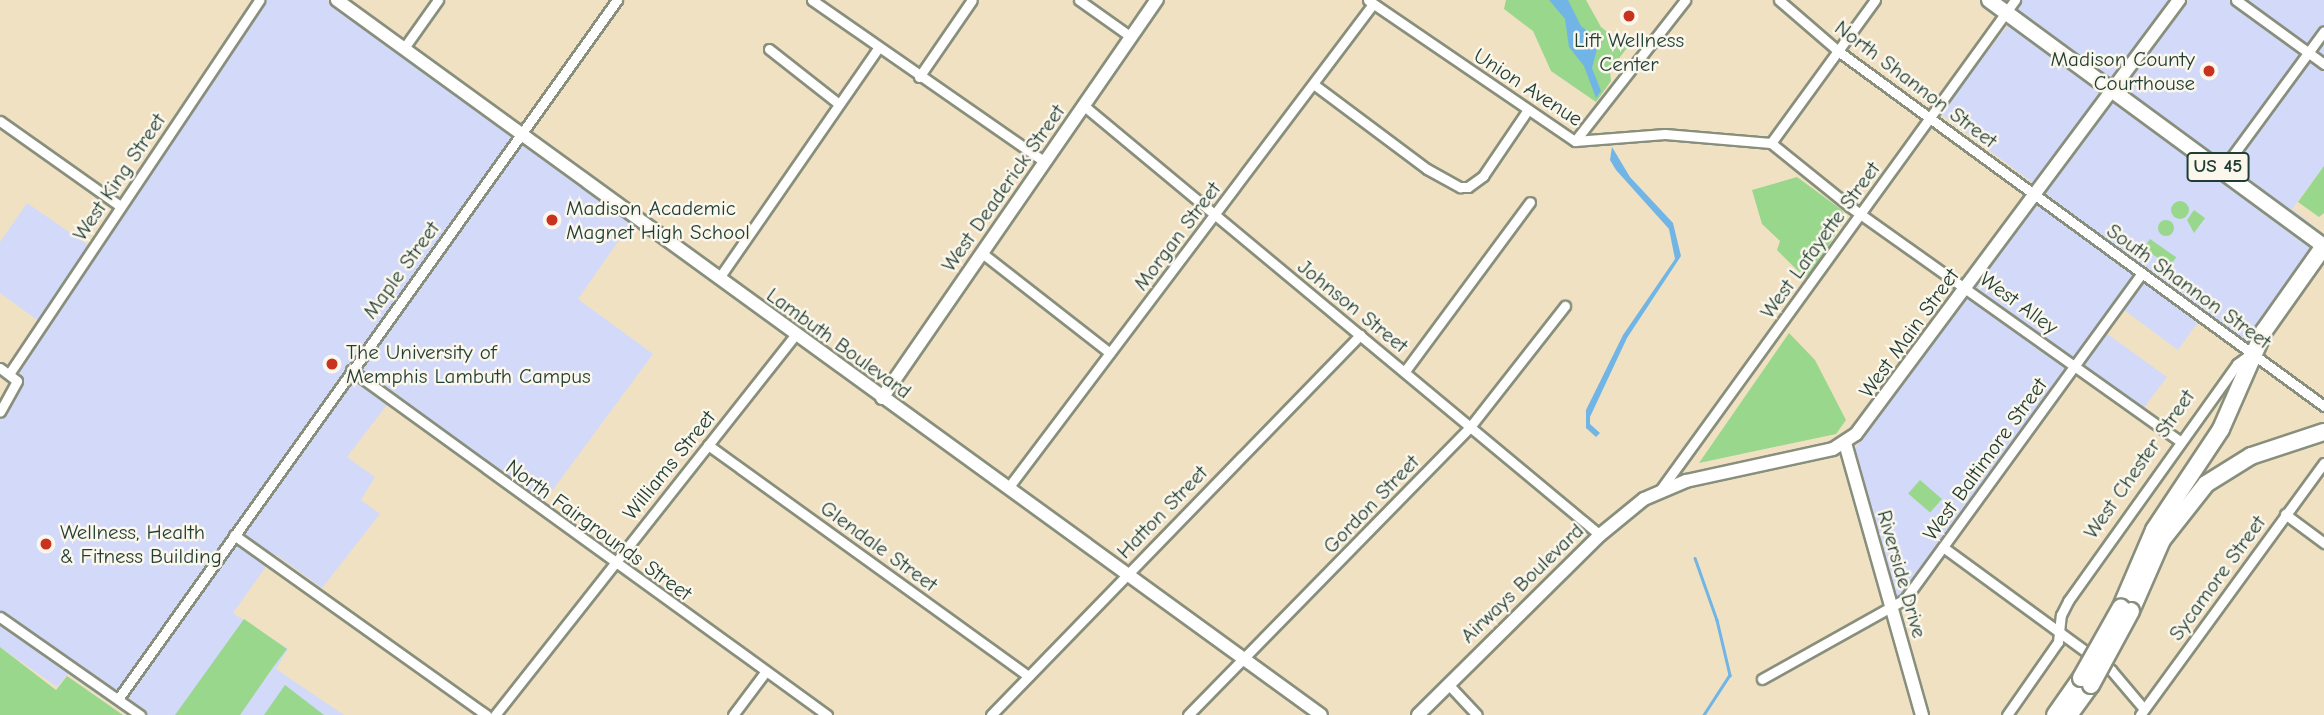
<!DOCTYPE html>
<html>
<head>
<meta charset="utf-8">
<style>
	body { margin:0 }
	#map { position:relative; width:2324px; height:715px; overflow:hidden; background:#f1e1c3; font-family:"Comic Neue",sans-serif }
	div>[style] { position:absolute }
	.built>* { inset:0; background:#d2d9f9 }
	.green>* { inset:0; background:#98d78c; transform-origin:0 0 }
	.round { border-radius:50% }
	.water>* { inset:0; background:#70b5e6 }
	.stream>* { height:2.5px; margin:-1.25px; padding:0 1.25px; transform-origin:1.25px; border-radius:1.25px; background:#70b5e6 }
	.roads { filter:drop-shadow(2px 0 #888f7c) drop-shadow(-2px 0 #888f7c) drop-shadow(0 2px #888f7c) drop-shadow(0 -2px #888f7c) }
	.street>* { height:9px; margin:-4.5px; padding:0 4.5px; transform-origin:4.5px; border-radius:4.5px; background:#fff }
	.secondary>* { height:12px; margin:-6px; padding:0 6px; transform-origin:6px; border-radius:6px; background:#fff }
	.primary>* { height:14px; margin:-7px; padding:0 7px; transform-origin:7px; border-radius:7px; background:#fff }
	.highway>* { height:16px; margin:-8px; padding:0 8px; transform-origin:8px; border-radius:8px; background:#fff }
	.bridges { filter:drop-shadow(2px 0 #888f7c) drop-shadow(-2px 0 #888f7c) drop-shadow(0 2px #888f7c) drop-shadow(0 -2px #888f7c) }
	.highway-bridge>* { height:16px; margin:-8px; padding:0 8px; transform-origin:8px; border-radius:8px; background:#fff }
	.dots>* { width:19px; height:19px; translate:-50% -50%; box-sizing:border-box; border:4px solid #fbf7ec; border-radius:50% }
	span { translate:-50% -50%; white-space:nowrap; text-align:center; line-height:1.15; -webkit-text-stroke:5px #fbf7ec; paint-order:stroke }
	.shield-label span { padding:2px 5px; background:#fbf7ec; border:2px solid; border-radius:5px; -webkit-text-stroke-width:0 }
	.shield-label { font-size:19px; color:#1f3d34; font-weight:700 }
	.poi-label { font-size:21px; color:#1f3d34 }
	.right { translate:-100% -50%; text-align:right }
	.left { translate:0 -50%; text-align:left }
	.street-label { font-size:21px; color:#1f3d34 }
</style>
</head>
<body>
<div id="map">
	<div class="built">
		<div style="clip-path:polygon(265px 0,327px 0,631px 223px,578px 299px,653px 354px,543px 503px,392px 398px,347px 457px,375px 477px,361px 500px,380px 514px,322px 588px,275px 554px,233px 613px,288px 649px,276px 669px,344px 715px,127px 715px,68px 674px,57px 687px,0 647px,0 416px,18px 389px,20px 381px,12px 373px,44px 325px,0 293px,0 242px,27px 203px,94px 249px)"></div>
		<div style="clip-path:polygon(2002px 0,2324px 0,2324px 166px,2292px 209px,2324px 234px,2246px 342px,2203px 315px,2178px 350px,2116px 304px,2099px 328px,2167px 377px,2143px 409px,2073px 361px,1893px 604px,1853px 451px,2046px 193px,1940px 113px,2018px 12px)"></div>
	</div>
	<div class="green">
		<div style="clip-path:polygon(1506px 0,1586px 0,1601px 27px,1627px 48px,1610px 70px,1611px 81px,1596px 102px,1551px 71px,1533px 31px,1504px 9px)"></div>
		<div style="clip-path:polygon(2324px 166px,2324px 213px,2319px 217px,2298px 202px)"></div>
		<div style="clip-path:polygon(1797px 177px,1842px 210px,1845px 218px,1812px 274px,1804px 277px,1777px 250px,1780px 241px,1762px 224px,1752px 190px)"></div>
		<div class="round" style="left:2171px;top:201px;width:18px;height:18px"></div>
		<div style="clip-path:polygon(2194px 210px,2205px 218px,2194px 233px,2187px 220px)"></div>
		<div class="round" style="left:2158px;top:220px;width:16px;height:16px"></div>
		<div style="left:2150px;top:239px;width:32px;height:11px;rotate:35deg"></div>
		<div style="clip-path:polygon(1789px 333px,1815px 360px,1846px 420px,1836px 434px,1699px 463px)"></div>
		<div style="left:1920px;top:480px;width:29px;height:18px;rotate:41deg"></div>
		<div style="clip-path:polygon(244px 619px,287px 649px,274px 666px,240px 715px,175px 715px)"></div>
		<div style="clip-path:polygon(0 647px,56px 690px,67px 676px,123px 715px,0 715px)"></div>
		<div style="clip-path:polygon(285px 685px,324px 715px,264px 715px)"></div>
	</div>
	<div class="water">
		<div style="clip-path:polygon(1549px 0,1568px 0,1581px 26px,1595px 37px,1598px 45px,1592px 68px,1601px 91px,1596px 98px,1584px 66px,1569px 47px,1565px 19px)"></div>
		<div style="clip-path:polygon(1612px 147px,1630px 177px,1673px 223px,1681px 256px,1627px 338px,1590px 417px,1590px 424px,1600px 433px,1596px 437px,1586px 428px,1586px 410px,1623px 335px,1675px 259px,1669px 229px,1616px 170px,1610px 160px)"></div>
	</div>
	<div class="stream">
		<div style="left:1695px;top:558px;width:66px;rotate:70.5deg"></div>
		<div style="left:1717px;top:620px;width:57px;rotate:76.7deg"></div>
		<div style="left:1730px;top:675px;width:48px;rotate:123deg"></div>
	</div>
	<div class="roads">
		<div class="street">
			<div style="left:812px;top:0;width:282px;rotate:34.8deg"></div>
			<div style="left:1079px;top:0;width:64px;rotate:35.4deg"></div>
			<div style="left:1368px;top:0;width:250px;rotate:34.3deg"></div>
			<div style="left:1575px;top:141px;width:90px;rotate:-4.4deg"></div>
			<div style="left:1665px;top:134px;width:106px;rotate:4.9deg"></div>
			<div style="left:1779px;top:0;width:78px;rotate:40.8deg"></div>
			<div style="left:1838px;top:51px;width:602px;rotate:36.15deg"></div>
			<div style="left:2236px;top:0;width:109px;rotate:36deg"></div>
			<div style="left:404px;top:48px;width:59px;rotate:-54.7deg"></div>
			<div style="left:769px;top:49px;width:89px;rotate:38.2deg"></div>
			<div style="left:919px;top:77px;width:93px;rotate:-55.5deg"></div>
			<div style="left:1316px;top:86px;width:139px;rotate:36.8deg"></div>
			<div style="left:1427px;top:169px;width:38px;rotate:29deg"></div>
			<div style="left:1460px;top:187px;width:8px"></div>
			<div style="left:1468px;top:187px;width:19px;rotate:-36deg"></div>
			<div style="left:1483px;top:176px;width:78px;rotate:-55.9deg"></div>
			<div style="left:1083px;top:105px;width:672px;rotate:39.75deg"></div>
			<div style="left:0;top:121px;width:147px;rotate:35.3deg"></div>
			<div style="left:1575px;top:141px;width:179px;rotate:-52deg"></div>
			<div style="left:1771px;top:143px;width:100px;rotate:38.9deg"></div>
			<div style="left:1849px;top:206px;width:406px;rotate:35.4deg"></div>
			<div style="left:1771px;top:143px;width:177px;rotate:-54deg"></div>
			<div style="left:2222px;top:170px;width:172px;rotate:-53.7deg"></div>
			<div style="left:982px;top:253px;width:162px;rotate:38deg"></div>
			<div style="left:719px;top:278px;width:280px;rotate:-55.3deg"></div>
			<div style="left:0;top:368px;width:21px;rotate:37deg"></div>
			<div style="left:17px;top:381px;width:35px;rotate:119deg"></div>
			<div style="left:351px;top:370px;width:588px;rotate:35.93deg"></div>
			<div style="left:1405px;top:371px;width:210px;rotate:-53.5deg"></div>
			<div style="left:9px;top:374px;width:450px;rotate:-56.2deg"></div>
			<div style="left:708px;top:445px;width:395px;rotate:35.8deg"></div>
			<div style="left:1008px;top:488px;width:606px;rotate:-52.98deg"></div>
			<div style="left:1661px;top:489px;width:604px;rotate:-54.1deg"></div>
			<div style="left:2285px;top:514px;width:49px;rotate:36.6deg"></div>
			<div style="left:234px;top:535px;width:310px;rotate:35.5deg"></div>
			<div style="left:1943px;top:547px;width:208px;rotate:36.2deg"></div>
			<div style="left:2111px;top:670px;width:51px;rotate:49.8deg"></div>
			<div style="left:0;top:617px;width:171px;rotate:35deg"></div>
			<div style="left:1762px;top:679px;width:164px;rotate:-29.2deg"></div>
			<div style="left:1905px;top:599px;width:402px;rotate:-54deg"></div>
			<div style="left:1448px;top:684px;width:42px;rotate:46.9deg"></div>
			<div style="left:118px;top:699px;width:859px;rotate:-54.48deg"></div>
			<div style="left:495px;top:715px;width:483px;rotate:-51.7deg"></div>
			<div style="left:733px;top:715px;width:55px;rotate:-53.1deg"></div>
			<div style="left:991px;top:715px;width:530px;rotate:-45.84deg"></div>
			<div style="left:1188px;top:715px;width:403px;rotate:-45.6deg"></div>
			<div style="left:1470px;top:427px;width:154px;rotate:-51.9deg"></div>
			<div style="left:2007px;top:715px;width:89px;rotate:-55.1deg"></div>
			<div style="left:2058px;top:642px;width:27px;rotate:-84deg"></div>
			<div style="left:2061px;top:615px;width:16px;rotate:-63deg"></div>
			<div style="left:2068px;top:601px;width:291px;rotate:-54.5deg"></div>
			<div style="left:2237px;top:364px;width:17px;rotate:-36deg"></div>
			<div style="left:2140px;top:715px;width:312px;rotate:-53.9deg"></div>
		</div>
		<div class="secondary">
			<div style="left:337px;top:0;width:1216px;rotate:36deg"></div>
			<div style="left:882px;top:398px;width:484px;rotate:-55.4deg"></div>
			<div style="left:1845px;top:443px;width:283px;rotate:74.2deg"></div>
			<div style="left:1418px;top:715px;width:256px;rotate:-44.7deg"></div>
			<div style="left:1600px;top:535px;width:57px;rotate:-39.3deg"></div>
			<div style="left:1644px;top:499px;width:46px;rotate:-23.2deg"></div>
			<div style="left:1686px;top:481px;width:150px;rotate:-12.3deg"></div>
			<div style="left:1833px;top:449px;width:27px;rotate:-33deg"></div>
			<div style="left:1856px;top:434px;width:541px;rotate:-53.34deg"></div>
		</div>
		<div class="primary">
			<div style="left:1989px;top:0;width:416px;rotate:36.3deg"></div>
		</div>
		<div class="highway">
			<div style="left:2121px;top:607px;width:84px;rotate:-66.8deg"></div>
			<div style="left:2154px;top:530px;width:121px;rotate:-56.4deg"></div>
			<div style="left:2221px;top:429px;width:107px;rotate:-66.3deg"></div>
			<div style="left:2264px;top:331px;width:104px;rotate:-54.8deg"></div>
			<div style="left:2131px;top:611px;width:77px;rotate:-66.4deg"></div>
			<div style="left:2162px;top:540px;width:71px;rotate:-51.8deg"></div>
			<div style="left:2206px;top:484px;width:53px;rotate:-31.9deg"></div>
			<div style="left:2251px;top:456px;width:77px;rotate:-18.2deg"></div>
			<div style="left:2055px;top:715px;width:45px;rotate:-54.9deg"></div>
			<div style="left:2069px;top:715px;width:37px;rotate:-54deg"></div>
		</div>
	</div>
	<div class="bridges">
		<div class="highway-bridge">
			<div style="left:2081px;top:678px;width:81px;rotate:-60.6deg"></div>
			<div style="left:2091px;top:685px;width:84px;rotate:-61.6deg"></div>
		</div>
	</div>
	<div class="dots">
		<div style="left:1629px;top:16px;background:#c8321e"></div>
		<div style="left:2209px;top:71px;background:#c8321e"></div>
		<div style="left:552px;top:220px;background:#c8321e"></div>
		<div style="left:332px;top:364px;background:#c8321e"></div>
		<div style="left:46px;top:544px;background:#c8321e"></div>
	</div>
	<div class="shield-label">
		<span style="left:2218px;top:167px">US 45</span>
	</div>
	<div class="poi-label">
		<span style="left:1629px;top:52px">Lift Wellness<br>Center</span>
		<span class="right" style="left:2195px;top:71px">Madison County<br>Courthouse</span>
		<span class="left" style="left:566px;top:220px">Madison Academic<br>Magnet High School</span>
		<span class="left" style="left:346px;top:364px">The University of<br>Memphis Lambuth Campus</span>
		<span class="left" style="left:60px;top:544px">Wellness, Health<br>&amp; Fitness Building</span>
	</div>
	<div class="street-label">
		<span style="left:1916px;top:84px;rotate:37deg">North Shannon Street</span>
		<span style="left:1528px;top:87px;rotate:33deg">Union Avenue</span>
		<span style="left:119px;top:177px;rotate:-56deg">West King Street</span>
		<span style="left:1003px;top:188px;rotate:-55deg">West Deaderick Street</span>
		<span style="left:1177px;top:236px;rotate:-53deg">Morgan Street</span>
		<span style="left:1820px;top:240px;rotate:-54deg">West Lafayette Street</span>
		<span style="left:401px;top:270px;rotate:-54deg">Maple Street</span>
		<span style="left:2189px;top:286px;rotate:36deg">South Shannon Street</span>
		<span style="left:2019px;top:303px;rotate:36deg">West Alley</span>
		<span style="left:1353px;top:306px;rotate:39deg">Johnson Street</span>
		<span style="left:1909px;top:333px;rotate:-54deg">West Main Street</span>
		<span style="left:839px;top:343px;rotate:36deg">Lambuth Boulevard</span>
		<span style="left:1985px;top:459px;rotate:-54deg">West Baltimore Street</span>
		<span style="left:2139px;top:464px;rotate:-55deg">West Chester Street</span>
		<span style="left:669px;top:465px;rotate:-51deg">Williams Street</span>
		<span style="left:1371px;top:504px;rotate:-46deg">Gordon Street</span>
		<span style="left:1162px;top:512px;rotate:-46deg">Hatton Street</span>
		<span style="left:599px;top:530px;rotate:36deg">North Fairgrounds Street</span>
		<span style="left:879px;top:546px;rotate:36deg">Glendale Street</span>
		<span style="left:1902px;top:574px;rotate:74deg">Riverside Drive</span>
		<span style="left:2217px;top:578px;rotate:-54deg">Sycamore Street</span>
		<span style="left:1522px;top:583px;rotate:-44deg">Airways Boulevard</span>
	</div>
</div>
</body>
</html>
